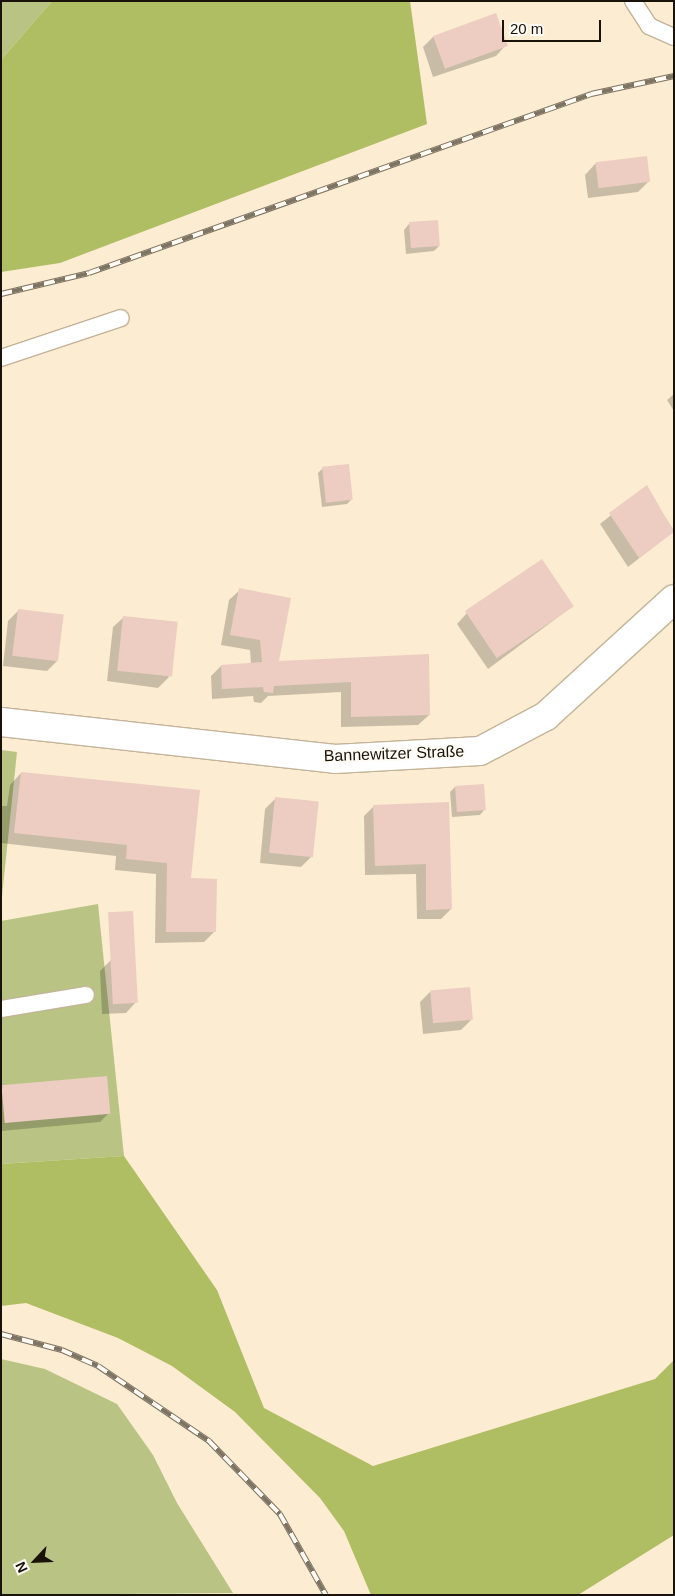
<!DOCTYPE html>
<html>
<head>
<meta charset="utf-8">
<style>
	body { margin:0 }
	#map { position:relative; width:675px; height:1596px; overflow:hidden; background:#fcecd1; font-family:Arial,sans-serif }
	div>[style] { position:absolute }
	.green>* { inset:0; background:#b9c484 }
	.forest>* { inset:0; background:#afbd63 }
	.shadow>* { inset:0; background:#0003 }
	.building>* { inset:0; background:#edcdc1; transform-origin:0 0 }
	.roads { filter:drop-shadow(1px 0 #c3b499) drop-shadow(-1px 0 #c3b499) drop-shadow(0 1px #c3b499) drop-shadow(0 -1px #c3b499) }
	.service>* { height:16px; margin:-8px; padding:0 8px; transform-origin:8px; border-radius:8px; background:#fff }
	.minor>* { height:28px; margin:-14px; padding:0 14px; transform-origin:14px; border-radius:14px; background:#fff }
	.rail>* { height:5.5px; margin-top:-2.75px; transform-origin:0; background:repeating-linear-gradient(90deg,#fefbf5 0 11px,#7e7463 0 22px); box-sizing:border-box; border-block:1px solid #7e7463 }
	span { translate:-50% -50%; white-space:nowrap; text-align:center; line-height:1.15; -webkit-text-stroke:4px #fefbf5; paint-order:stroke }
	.street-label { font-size:16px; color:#181209 }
	.frame { position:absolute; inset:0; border:2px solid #181209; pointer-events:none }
	.north { position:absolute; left:10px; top:1536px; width:50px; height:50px; -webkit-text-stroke:4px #fefbf5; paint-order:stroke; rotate:245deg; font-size:14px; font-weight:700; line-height:20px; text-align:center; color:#181209 }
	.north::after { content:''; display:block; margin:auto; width:18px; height:22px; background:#181209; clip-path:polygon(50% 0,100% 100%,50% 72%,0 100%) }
	.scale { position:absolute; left:502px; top:20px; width:99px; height:22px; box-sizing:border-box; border:2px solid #181209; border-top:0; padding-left:6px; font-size:15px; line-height:18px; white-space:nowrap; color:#181209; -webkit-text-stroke:4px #fefbf5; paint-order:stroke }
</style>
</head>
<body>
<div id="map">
	<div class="green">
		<div style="clip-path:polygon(1px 1px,52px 1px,1px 60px)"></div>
		<div style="clip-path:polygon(1px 750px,17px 752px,1px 906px)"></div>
		<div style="clip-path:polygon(98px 904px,124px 1156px,1px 1164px,1px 921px)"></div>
		<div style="clip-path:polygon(1px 1359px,45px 1369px,117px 1404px,153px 1455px,177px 1503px,233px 1593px,1px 1595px)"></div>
	</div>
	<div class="forest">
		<div style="clip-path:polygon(52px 1px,410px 1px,427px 124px,60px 263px,1px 272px,1px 60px)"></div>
		<div style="clip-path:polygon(124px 1156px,217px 1290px,264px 1408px,373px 1466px,655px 1379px,674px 1360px,674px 1535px,578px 1595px,371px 1595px,344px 1531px,320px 1498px,235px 1412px,172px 1366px,118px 1338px,26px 1303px,1px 1306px,1px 1164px)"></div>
	</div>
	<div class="shadow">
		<div style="clip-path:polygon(434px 36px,506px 45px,496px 56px,433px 77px,423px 47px)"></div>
		<div style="clip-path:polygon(595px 164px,649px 181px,638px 192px,588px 198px,585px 175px)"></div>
		<div style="clip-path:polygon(409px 224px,439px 246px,434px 251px,406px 254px,404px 230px)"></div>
		<div style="clip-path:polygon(674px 394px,674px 411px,667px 400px)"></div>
		<div style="clip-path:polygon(323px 468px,352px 499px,347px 504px,322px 507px,318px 473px)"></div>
		<div style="clip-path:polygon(646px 487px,674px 531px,628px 567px,600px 524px)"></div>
		<div style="clip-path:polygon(240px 590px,277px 662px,428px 656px,429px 715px,418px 725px,341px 727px,341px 692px,268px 696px,261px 703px,254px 702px,253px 696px,212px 699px,211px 676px,221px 666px,251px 664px,250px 650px,221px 645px,229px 600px)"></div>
		<div style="clip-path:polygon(573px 606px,488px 669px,457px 624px,467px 613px)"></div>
		<div style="clip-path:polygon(19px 610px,63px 616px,57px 661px,47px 671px,3px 666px,8px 621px)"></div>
		<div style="clip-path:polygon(124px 617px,169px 677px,158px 688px,107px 681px,113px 627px)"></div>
		<div style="clip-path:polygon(21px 773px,199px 791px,189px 879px,215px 931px,204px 942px,155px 943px,156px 874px,115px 870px,116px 856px,1px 843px,1px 806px,7px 806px,10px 785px)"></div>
		<div style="clip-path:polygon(455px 787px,485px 809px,480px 815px,452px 817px,450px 792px)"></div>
		<div style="clip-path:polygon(275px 799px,312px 856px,301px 867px,260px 863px,265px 809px)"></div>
		<div style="clip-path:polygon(448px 804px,451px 909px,441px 919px,417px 919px,416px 874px,365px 875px,364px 816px,374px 806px)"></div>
		<div style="clip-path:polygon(111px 960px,136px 1002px,126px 1013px,102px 1014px,100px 971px)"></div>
		<div style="clip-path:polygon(430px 992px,472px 1019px,461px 1030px,423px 1034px,420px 1002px)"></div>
		<div style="clip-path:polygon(1px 1086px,109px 1113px,100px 1122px,1px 1131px)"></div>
	</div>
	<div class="building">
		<div style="left:496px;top:13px;width:35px;height:67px;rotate:70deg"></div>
		<div style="left:647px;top:156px;width:26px;height:52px;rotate:83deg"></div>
		<div style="left:438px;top:220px;width:26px;height:29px;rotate:86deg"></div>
		<div style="left:349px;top:464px;width:36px;height:27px;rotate:84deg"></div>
		<div style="clip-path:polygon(647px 485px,674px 532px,639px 558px,609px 513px)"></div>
		<div style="left:542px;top:559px;width:57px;height:93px;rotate:56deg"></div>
		<div style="clip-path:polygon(239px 588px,291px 598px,279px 661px,429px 654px,430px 715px,351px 717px,351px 682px,274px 686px,273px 693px,264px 692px,263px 687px,222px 689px,221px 665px,262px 662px,260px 640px,230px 635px)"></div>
		<div style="left:18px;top:609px;width:46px;height:47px;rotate:7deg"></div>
		<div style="left:123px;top:616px;width:55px;height:55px;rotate:6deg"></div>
		<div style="clip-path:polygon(21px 772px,200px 790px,191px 878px,217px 879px,216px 932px,166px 932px,167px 863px,126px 859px,127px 845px,14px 833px)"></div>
		<div style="left:484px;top:784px;width:26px;height:29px;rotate:86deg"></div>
		<div style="left:275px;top:797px;width:44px;height:56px;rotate:6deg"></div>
		<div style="clip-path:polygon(449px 802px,452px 909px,426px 910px,426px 864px,375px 866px,373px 805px)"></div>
		<div style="left:133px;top:911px;width:92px;height:25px;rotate:87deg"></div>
		<div style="left:470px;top:987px;width:33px;height:40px;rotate:85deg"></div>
		<div style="left:107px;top:1076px;width:38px;height:106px;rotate:85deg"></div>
	</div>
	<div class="roads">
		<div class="service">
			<div style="left:633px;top:1px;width:30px;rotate:57deg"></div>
			<div style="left:649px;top:26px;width:27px;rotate:24deg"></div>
			<div style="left:1px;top:358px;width:126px;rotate:-18.4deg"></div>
			<div style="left:1px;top:1009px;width:86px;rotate:-9.4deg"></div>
		</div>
		<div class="minor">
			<div style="left:1px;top:722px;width:336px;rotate:6.3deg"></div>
			<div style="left:335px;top:759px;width:145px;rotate:-3.2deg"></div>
			<div style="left:480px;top:751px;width:75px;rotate:-27.9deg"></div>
			<div style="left:546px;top:716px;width:173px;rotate:-42.4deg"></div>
		</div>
	</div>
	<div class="rail">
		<div style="left:1px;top:294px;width:90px;rotate:-13.4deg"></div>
		<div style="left:89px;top:273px;width:533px;rotate:-19.62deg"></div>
		<div style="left:591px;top:94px;width:85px;rotate:-12.2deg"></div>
		<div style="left:1px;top:1334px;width:63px;rotate:14.7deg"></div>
		<div style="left:62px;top:1350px;width:39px;rotate:24deg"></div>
		<div style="left:98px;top:1366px;width:134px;rotate:34deg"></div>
		<div style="left:209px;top:1441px;width:102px;rotate:45.8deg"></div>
		<div style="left:280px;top:1514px;width:93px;rotate:60.4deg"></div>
	</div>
	<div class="street-label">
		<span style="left:394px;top:754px;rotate:-2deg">Bannewitzer Straße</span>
	</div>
	<div class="frame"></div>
	<div class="north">N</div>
	<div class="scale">20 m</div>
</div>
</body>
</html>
